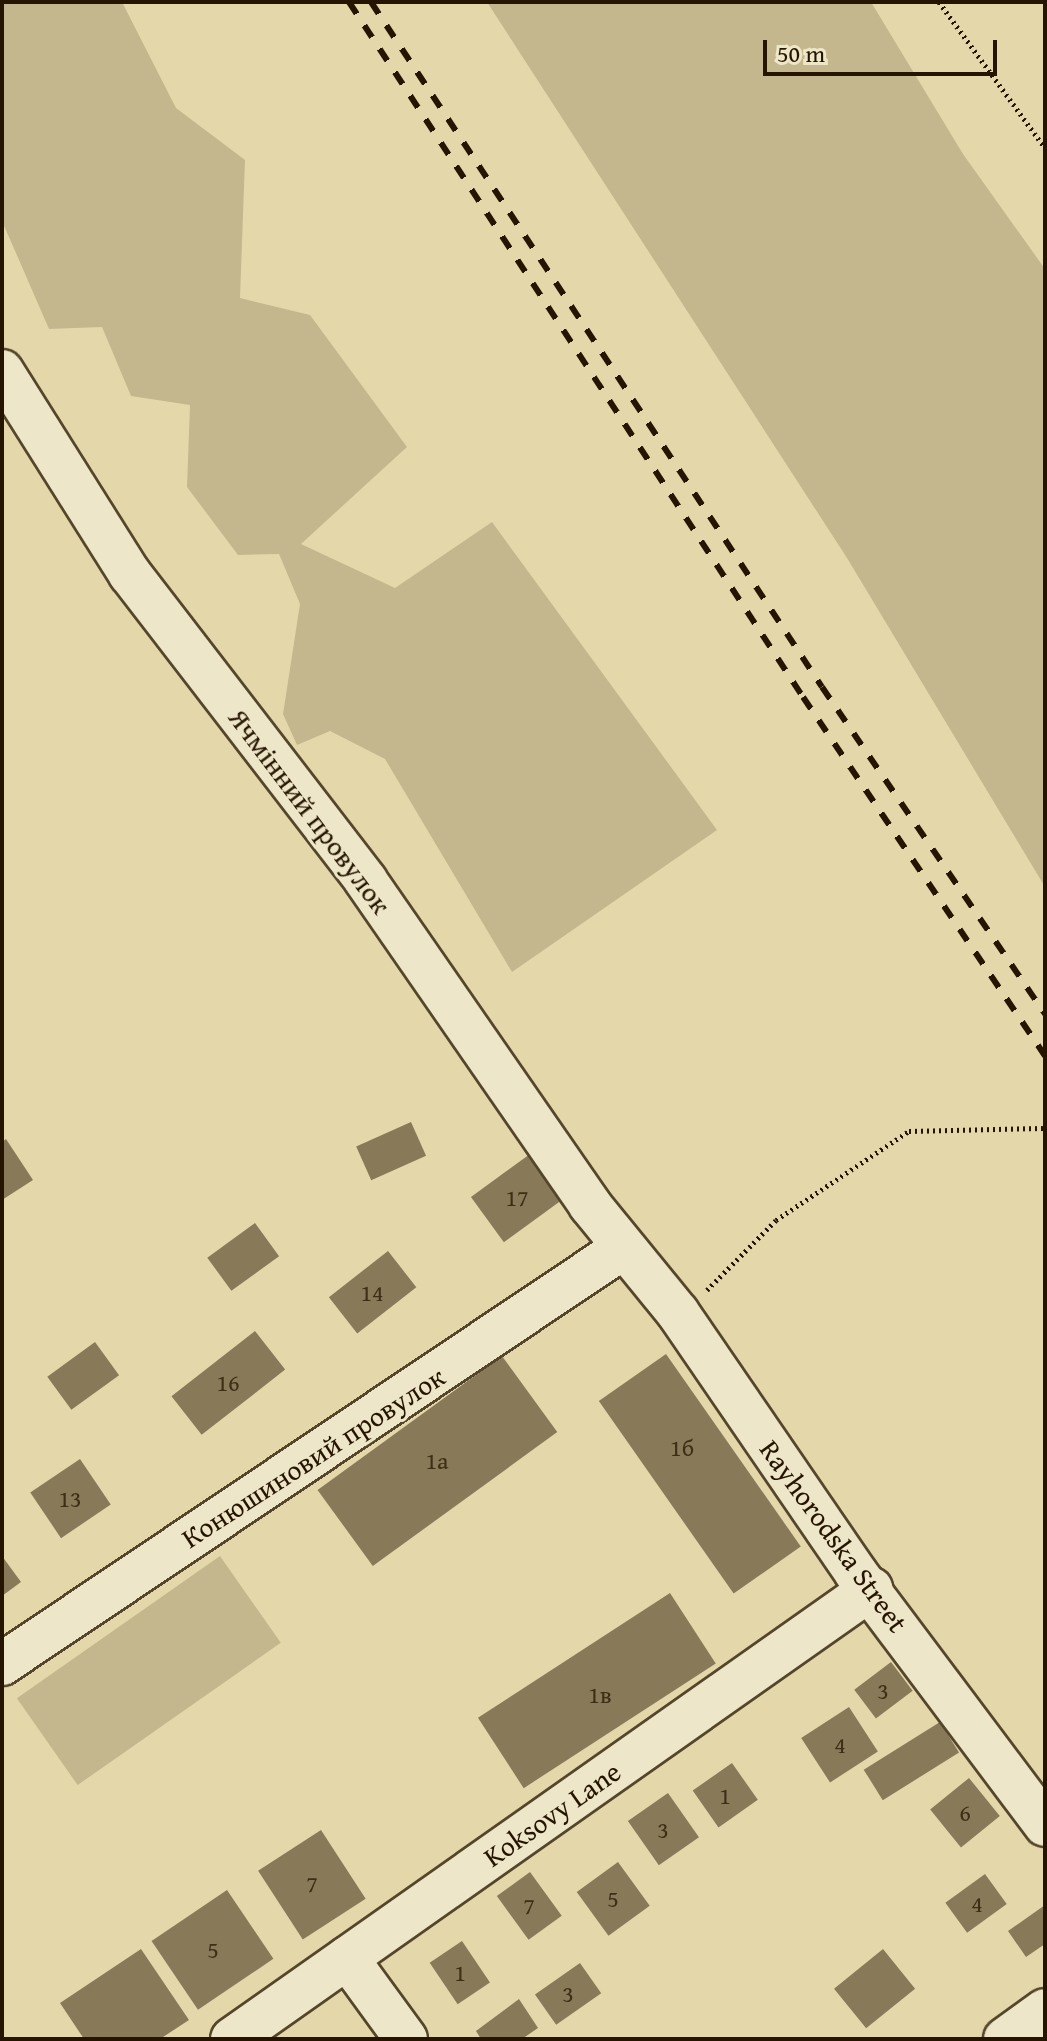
<!DOCTYPE html>
<html>
<head>
<meta charset="utf-8">
<style>
	body { margin:0 }
	#map { position:relative; width:1047px; height:2041px; overflow:hidden; background:#e4d8ab; font-family:"Gentium Book Plus",serif }
	div>[style] { position:absolute }
	.green>* { inset:0; background:#c4b78e; transform-origin:0 0 }
	.building>* { inset:0; background:#887a59; transform-origin:0 0 }
	.path>* { height:5px; margin-top:-2.5px; transform-origin:0; background:repeating-linear-gradient(90deg,#251500 0 2px,transparent 0 6px) }
	.roads { filter:drop-shadow(2px 0 #55462b) drop-shadow(-2px 0 #55462b) drop-shadow(0 2px #55462b) drop-shadow(0 -2px #55462b) }
	.minor>* { height:42px; margin:-21px; padding:0 21px; transform-origin:21px; border-radius:21px; background:#ede6c8 }
	.rail>* { height:6px; margin-top:-3px; transform-origin:0; background:repeating-linear-gradient(90deg,#251500 0 14px,transparent 0 28px) }
	span { translate:-50% -50%; white-space:nowrap; text-align:center; line-height:1.15; -webkit-text-stroke:6px #ede6c8; paint-order:stroke }
	.number-label { font-size:24px; color:#3e2e16 }
	.number-label span { -webkit-text-stroke-width:0 }
	.street-label { font-size:28px; color:#251500 }
	.frame { position:absolute; inset:0; border:4px solid #251500; pointer-events:none }
	.scale { position:absolute; left:763px; top:40px; width:234px; height:36px; box-sizing:border-box; border:4px solid #251500; border-top:0; padding-left:10px; font-size:24px; line-height:28px; white-space:nowrap; color:#251500; -webkit-text-stroke:6px #ede6c8; paint-order:stroke }
</style>
</head>
<body>
<div id="map">
	<div class="green">
		<div style="clip-path:polygon(2px 2px,122px 2px,176px 108px,245px 160px,240px 298px,310px 315px,407px 447px,301px 544px,395px 588px,492px 522px,717px 830px,512px 972px,385px 759px,330px 731px,297px 745px,283px 714px,300px 604px,279px 554px,238px 555px,187px 487px,190px 405px,131px 396px,102px 327px,49px 329px,2px 221px)"></div>
		<div style="clip-path:polygon(487px 2px,871px 2px,963px 154px,1045px 269px,1045px 887px,847px 558px)"></div>
		<div style="left:220px;top:1556px;width:106px;height:248px;rotate:55deg"></div>
	</div>
	<div class="building">
		<div style="left:411px;top:1122px;width:37px;height:60px;rotate:66deg"></div>
		<div style="clip-path:polygon(6px 1139px,33px 1180px,2px 1200px,2px 1142px)"></div>
		<div style="left:530px;top:1154px;width:56px;height:73px;rotate:54deg"></div>
		<div style="left:255px;top:1223px;width:41px;height:59px;rotate:54deg"></div>
		<div style="left:388px;top:1251px;width:46px;height:75px;rotate:52deg"></div>
		<div style="left:255px;top:1331px;width:49px;height:106px;rotate:52deg"></div>
		<div style="left:95px;top:1342px;width:41px;height:59px;rotate:54deg"></div>
		<div style="left:666px;top:1354px;width:235px;height:82px;rotate:55deg"></div>
		<div style="left:502px;top:1356px;width:94px;height:228px;rotate:54deg"></div>
		<div style="left:80px;top:1459px;width:55px;height:60px;rotate:56deg"></div>
		<div style="clip-path:polygon(2px 1556px,21px 1582px,2px 1596px)"></div>
		<div style="left:670px;top:1593px;width:84px;height:229px;rotate:57deg"></div>
		<div style="left:891px;top:1662px;width:36px;height:46px;rotate:53deg"></div>
		<div style="left:849px;top:1707px;width:53px;height:57px;rotate:57deg"></div>
		<div style="left:940px;top:1722px;width:36px;height:90px;rotate:58deg"></div>
		<div style="left:732px;top:1763px;width:45px;height:48px;rotate:55deg"></div>
		<div style="left:969px;top:1778px;width:49px;height:50px;rotate:51deg"></div>
		<div style="left:668px;top:1793px;width:54px;height:49px;rotate:55deg"></div>
		<div style="left:321px;top:1830px;width:82px;height:75px;rotate:57deg"></div>
		<div style="left:618px;top:1862px;width:54px;height:51px;rotate:54deg"></div>
		<div style="left:530px;top:1872px;width:54px;height:41px;rotate:54deg"></div>
		<div style="left:985px;top:1874px;width:37px;height:49px;rotate:54deg"></div>
		<div style="left:227px;top:1890px;width:83px;height:91px;rotate:56deg"></div>
		<div style="clip-path:polygon(1045px 1905px,1045px 1944px,1026px 1957px,1008px 1931px)"></div>
		<div style="left:462px;top:1941px;width:50px;height:39px;rotate:56deg"></div>
		<div style="clip-path:polygon(141px 1949px,189px 2020px,160px 2039px,84px 2039px,60px 2003px)"></div>
		<div style="left:883px;top:1949px;width:51px;height:63px;rotate:51deg"></div>
		<div style="left:580px;top:1963px;width:37px;height:55px;rotate:55deg"></div>
		<div style="clip-path:polygon(519px 1999px,538px 2028px,522px 2039px,481px 2039px,476px 2031px)"></div>
	</div>
	<div class="path">
		<div style="left:939px;top:2px;width:180px;rotate:54deg"></div>
		<div style="left:707px;top:1290px;width:98px;rotate:-45.4deg"></div>
		<div style="left:776px;top:1220px;width:160px;rotate:-33.8deg"></div>
		<div style="left:909px;top:1131px;width:136px;rotate:-1.3deg"></div>
	</div>
	<div class="roads">
		<div class="minor">
			<div style="left:2px;top:371px;width:240px;rotate:57.8deg"></div>
			<div style="left:130px;top:574px;width:387px;rotate:52.4deg"></div>
			<div style="left:366px;top:881px;width:394px;rotate:55.3deg"></div>
			<div style="left:590px;top:1205px;width:139px;rotate:50.8deg"></div>
			<div style="left:678px;top:1313px;width:315px;rotate:55.6deg"></div>
			<div style="left:856px;top:1573px;width:315px;rotate:53.1deg"></div>
			<div style="left:2px;top:1664px;width:747px;rotate:-33.82deg"></div>
			<div style="left:347px;top:1958px;width:100px;rotate:53.9deg"></div>
			<div style="left:232px;top:2039px;width:782px;rotate:-35.15deg"></div>
			<div style="left:1005px;top:2039px;width:49px;rotate:-35.9deg"></div>
		</div>
	</div>
	<div class="rail">
		<div style="left:349px;top:2px;width:830px;rotate:56.85deg"></div>
		<div style="left:803px;top:697px;width:433px;rotate:56deg"></div>
		<div style="left:371px;top:2px;width:820px;rotate:56.64deg"></div>
		<div style="left:822px;top:687px;width:396px;rotate:55.7deg"></div>
	</div>
	<div class="number-label">
		<span style="left:517px;top:1198px">17</span>
		<span style="left:372px;top:1293px">14</span>
		<span style="left:228px;top:1383px">16</span>
		<span style="left:682px;top:1448px">1б</span>
		<span style="left:437px;top:1461px">1а</span>
		<span style="left:70px;top:1499px">13</span>
		<span style="left:883px;top:1691px">3</span>
		<span style="left:600px;top:1695px">1в</span>
		<span style="left:840px;top:1745px">4</span>
		<span style="left:725px;top:1796px">1</span>
		<span style="left:965px;top:1813px">6</span>
		<span style="left:663px;top:1830px">3</span>
		<span style="left:312px;top:1884px">7</span>
		<span style="left:613px;top:1899px">5</span>
		<span style="left:977px;top:1904px">4</span>
		<span style="left:529px;top:1906px">7</span>
		<span style="left:213px;top:1950px">5</span>
		<span style="left:460px;top:1973px">1</span>
		<span style="left:568px;top:1994px">3</span>
	</div>
	<div class="street-label">
		<span style="left:310px;top:811px;rotate:53deg">Ячмінний провулок</span>
		<span style="left:313px;top:1457px;rotate:-33deg">Конюшиновий провулок</span>
		<span style="left:834px;top:1536px;rotate:54deg">Rayhorodska Street</span>
		<span style="left:552px;top:1814px;rotate:-35deg">Koksovy Lane</span>
	</div>
	<div class="frame"></div>
	<div class="scale">50 m</div>
</div>
</body>
</html>
